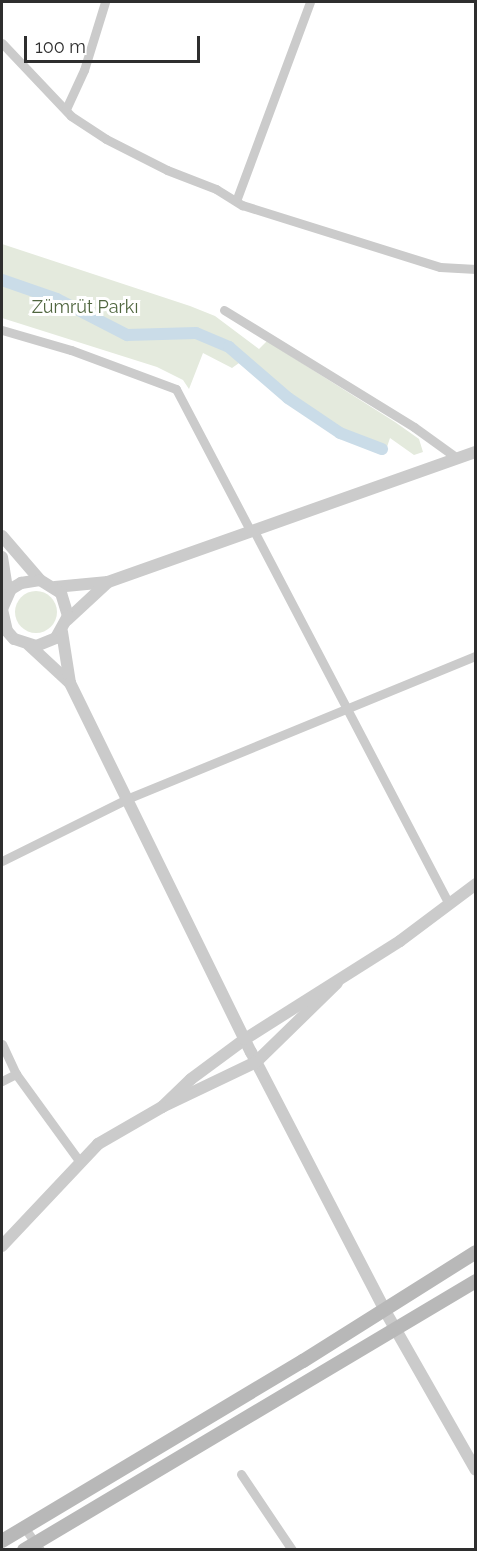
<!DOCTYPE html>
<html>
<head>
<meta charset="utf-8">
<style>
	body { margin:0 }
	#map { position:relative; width:477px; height:1551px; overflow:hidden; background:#fff; font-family:Raleway,sans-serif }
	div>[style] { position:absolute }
	.green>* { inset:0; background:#e4eadd }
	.round { border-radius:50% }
	.canal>* { height:12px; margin:-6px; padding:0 6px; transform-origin:6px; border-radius:6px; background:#cadce8 }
	.minor>* { height:9px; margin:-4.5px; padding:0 4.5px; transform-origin:4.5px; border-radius:4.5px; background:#cbcbcb }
	.tertiary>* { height:12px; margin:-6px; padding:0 6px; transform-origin:6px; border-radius:6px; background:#cbcbcb }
	.secondary>* { height:14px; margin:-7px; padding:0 7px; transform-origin:7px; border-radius:7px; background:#b8b8b8 }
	span { translate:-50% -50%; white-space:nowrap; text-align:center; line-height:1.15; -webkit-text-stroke:6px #fff; paint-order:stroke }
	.park-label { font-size:18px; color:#50663f }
	.frame { position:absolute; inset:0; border:3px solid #2e2e2e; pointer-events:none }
	.scale { position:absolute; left:24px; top:36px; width:176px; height:27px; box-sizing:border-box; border:3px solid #2e2e2e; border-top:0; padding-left:8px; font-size:18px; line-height:21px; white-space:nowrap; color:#2e2e2e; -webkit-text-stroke:4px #fff; paint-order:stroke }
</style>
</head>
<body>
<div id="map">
	<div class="green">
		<div style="clip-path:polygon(2px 244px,190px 306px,215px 316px,259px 349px,267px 341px,395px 422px,419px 439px,423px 452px,414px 455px,390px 438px,385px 453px,342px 437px,239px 363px,232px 368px,203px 353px,189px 389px,183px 380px,157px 367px,2px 318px)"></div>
		<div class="round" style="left:15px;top:591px;width:42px;height:42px"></div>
	</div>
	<div class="canal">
		<div style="left:2px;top:280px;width:58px;rotate:19.1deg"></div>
		<div style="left:57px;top:299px;width:79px;rotate:27.2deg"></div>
		<div style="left:127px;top:335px;width:69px;rotate:-1.7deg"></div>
		<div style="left:196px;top:333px;width:36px;rotate:23deg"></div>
		<div style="left:229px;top:347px;width:78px;rotate:40.8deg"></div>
		<div style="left:288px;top:398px;width:63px;rotate:33.9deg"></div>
		<div style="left:340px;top:433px;width:45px;rotate:20.9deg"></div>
	</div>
	<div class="minor">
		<div style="left:2px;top:43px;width:100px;rotate:46.6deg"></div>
		<div style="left:71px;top:116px;width:42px;rotate:33.3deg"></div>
		<div style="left:106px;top:139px;width:68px;rotate:26.9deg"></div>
		<div style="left:167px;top:170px;width:53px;rotate:21.2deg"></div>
		<div style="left:216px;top:189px;width:31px;rotate:32deg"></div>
		<div style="left:242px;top:205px;width:207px;rotate:17.4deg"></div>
		<div style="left:440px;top:267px;width:36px;rotate:3deg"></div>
		<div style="left:66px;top:109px;width:43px;rotate:-65.2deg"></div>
		<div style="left:84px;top:70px;width:71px;rotate:-72.8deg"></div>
		<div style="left:236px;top:201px;width:212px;rotate:-69.6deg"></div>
		<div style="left:224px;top:310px;width:223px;rotate:31.6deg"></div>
		<div style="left:414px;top:427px;width:53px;rotate:35.8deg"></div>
		<div style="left:2px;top:330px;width:72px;rotate:16.2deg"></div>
		<div style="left:71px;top:350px;width:112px;rotate:20.4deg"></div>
		<div style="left:176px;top:389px;width:161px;rotate:62.3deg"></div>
		<div style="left:254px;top:531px;width:421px;rotate:62.4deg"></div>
		<div style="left:2px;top:861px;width:142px;rotate:-26.4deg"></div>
		<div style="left:129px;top:798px;width:375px;rotate:-22.3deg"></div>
		<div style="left:2px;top:1044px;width:33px;rotate:65deg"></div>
		<div style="left:16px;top:1074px;width:109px;rotate:54deg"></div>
		<div style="left:2px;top:1081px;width:16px;rotate:-27deg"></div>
		<div style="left:241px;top:1474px;width:92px;rotate:56.1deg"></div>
		<div style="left:24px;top:1527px;width:28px;rotate:55deg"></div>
	</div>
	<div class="tertiary">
		<div style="left:2px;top:536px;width:58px;rotate:49.2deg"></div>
		<div style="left:2px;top:557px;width:36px;rotate:81deg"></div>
		<div style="left:108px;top:582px;width:390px;rotate:-19.5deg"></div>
		<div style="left:55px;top:587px;width:53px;rotate:-5.4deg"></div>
		<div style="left:108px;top:582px;width:56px;rotate:137.2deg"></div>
		<div style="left:2px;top:609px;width:22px;rotate:-66deg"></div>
		<div style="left:11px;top:589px;width:12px;rotate:-31deg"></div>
		<div style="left:21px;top:583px;width:19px;rotate:-9deg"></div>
		<div style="left:40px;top:580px;width:25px;rotate:32deg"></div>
		<div style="left:61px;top:593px;width:24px;rotate:73deg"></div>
		<div style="left:68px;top:616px;width:25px;rotate:119deg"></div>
		<div style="left:56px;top:638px;width:22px;rotate:158deg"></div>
		<div style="left:36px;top:646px;width:23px;rotate:-162deg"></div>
		<div style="left:14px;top:639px;width:11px;rotate:-131deg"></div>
		<div style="left:7px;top:631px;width:22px;rotate:-103deg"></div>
		<div style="left:29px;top:645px;width:56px;rotate:42.8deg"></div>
		<div style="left:70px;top:683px;width:52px;rotate:-98.9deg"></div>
		<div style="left:70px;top:683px;width:411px;rotate:63.9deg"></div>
		<div style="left:251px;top:1052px;width:289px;rotate:62.6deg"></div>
		<div style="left:384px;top:1309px;width:185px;rotate:60.3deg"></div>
		<div style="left:337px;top:983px;width:113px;rotate:135.7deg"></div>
		<div style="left:256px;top:1062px;width:104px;rotate:154.4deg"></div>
		<div style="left:162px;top:1107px;width:40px;rotate:-44deg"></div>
		<div style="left:191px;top:1079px;width:67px;rotate:-36.5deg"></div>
		<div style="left:245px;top:1039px;width:183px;rotate:-32.3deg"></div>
		<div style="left:400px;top:941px;width:95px;rotate:-36.9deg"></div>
		<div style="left:2px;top:1246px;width:140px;rotate:-46.7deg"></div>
		<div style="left:98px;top:1144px;width:74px;rotate:-30deg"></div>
	</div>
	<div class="secondary">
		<div style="left:2px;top:1541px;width:351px;rotate:-30.9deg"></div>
		<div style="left:303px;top:1361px;width:204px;rotate:-32.2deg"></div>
		<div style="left:24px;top:1550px;width:526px;rotate:-30.76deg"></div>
	</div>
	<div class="park-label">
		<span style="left:85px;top:307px">Zümrüt Parkı</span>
	</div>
	<div class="frame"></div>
	<div class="scale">100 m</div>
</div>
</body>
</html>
